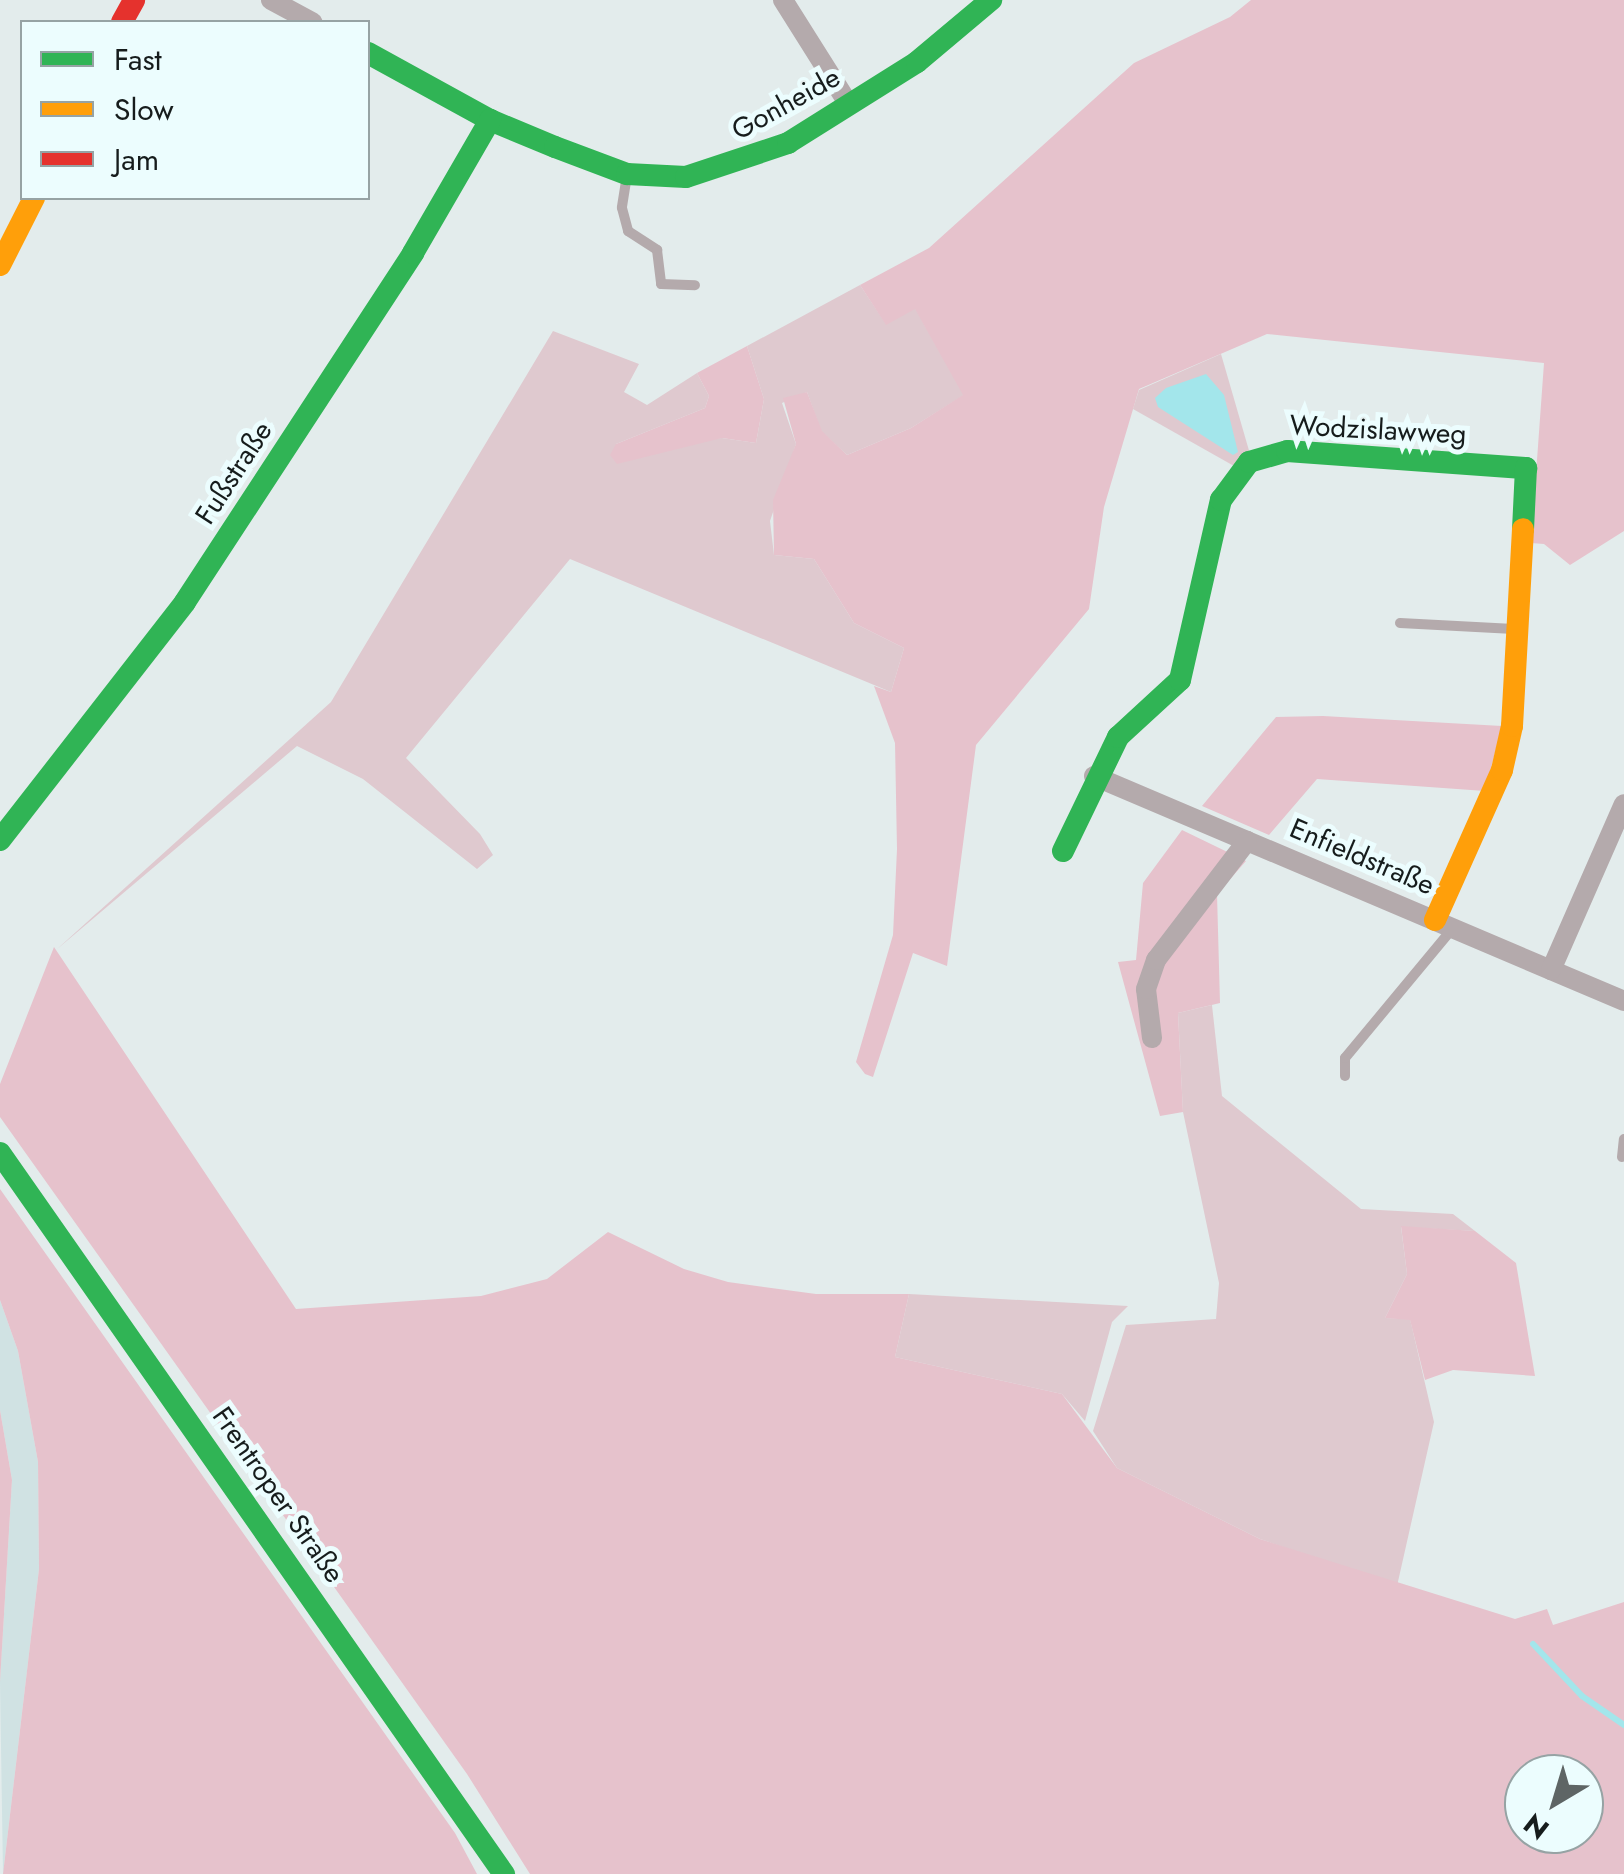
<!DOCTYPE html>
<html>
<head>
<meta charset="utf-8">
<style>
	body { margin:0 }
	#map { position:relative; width:1624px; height:1874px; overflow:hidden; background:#e3ecec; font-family:Jost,sans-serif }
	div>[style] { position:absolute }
	.built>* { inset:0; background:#d0e2e3 }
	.green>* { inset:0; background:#dfc9cf }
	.forest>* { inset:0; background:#e6c2cc }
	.water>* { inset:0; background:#a3e6eb }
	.stream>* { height:6px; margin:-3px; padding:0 3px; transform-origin:3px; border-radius:3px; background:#a3e6eb }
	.lane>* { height:10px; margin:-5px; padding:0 5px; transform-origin:5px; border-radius:5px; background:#b4aaac }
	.street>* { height:20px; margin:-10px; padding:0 10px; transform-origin:10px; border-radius:10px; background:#b4aaac }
	.fast>* { height:22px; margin:-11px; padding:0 11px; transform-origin:11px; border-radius:11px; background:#30b455 }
	.slow>* { height:22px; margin:-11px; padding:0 11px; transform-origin:11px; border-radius:11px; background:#ff9f0a }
	.jam>* { height:22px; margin:-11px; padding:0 11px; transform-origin:11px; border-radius:11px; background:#e5322d }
	span { translate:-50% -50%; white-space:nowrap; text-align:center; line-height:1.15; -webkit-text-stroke:10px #ecfdfe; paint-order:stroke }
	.street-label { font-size:28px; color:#161c1c }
	.legend { position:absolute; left:20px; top:20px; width:350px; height:180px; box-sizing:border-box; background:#ecfdfe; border:2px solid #96a3a4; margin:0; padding:12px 18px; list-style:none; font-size:30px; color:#161c1c }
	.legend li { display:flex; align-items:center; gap:20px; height:50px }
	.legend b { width:50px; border:2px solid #96a3a4 }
	.north { position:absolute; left:1504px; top:1754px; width:100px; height:100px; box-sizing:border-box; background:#ecfdfe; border:2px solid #96a3a4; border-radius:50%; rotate:218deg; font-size:28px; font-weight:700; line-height:40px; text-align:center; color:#161c1c }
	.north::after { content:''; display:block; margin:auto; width:35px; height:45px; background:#5e6565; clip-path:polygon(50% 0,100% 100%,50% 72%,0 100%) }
</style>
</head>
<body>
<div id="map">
	<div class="built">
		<div style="clip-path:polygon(0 1300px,18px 1351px,38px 1462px,39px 1569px,3px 1874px,0 1682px,12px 1480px,0 1410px)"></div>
	</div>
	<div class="green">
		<div style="clip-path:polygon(860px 285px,886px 324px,915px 308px,964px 395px,911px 428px,847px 455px,821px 431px,807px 392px,782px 403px,796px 444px,770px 521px,774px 555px,814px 559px,854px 623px,904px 648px,891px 692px,570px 559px,406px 758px,480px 834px,493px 855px,477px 869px,363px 779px,297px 746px,56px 950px,331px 702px,553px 331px,639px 364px,624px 392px,647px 405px,697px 373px,709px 396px,705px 408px,616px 444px,722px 438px,756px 443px,764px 399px,747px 346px)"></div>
		<div style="clip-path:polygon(1221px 354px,1250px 454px,1234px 466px,1133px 409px,1139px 390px)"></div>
		<div style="clip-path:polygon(1212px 1005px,1222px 1096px,1361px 1209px,1453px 1214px,1475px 1231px,1401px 1227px,1407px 1274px,1385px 1318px,1410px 1319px,1434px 1422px,1397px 1586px,1260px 1539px,1117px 1468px,1093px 1431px,1126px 1325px,1216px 1319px,1219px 1283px,1183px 1112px,1178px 1013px)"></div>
		<div style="clip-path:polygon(909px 1294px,1128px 1306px,1112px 1322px,1085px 1421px,1062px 1394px,895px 1357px)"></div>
	</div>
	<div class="forest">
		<div style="clip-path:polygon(1251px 0,1624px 0,1624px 531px,1570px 565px,1544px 544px,1531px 543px,1544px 363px,1267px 334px,1139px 389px,1104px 507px,1089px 609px,976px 745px,947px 966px,913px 953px,873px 1077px,865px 1074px,856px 1062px,893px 935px,897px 849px,895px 743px,874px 686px,891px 692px,904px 648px,854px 623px,814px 559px,774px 555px,773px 500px,796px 444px,783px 398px,807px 392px,822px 431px,847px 455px,911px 428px,963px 395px,915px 309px,886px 325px,860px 285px,929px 248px,1134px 63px,1230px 17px)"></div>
		<div style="clip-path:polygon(747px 346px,764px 399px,756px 443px,722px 438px,617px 464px,610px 455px,616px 444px,705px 408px,709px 396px,697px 373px)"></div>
		<div style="clip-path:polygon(1323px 716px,1502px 726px,1485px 791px,1317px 779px,1269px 835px,1202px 806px,1276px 717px)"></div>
		<div style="clip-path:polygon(1182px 830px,1246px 861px,1217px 894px,1220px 1003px,1178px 1013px,1183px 1112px,1160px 1116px,1118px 962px,1136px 960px,1143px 883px)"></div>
		<div style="clip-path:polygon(evenodd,54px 947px,296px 1309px,481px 1296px,547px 1279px,608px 1232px,684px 1269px,728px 1282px,816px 1294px,909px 1294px,895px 1357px,1062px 1394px,1117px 1468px,1260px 1539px,1515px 1619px,1547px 1609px,1553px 1625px,1624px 1602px,1624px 1874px,530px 1874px,467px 1774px,0 1117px,0 1084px,54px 947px,1524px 1774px,1584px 1774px,1584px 1834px,1524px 1834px,1524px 1774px)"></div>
		<div style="clip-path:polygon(0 1189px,455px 1833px,477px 1874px,3px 1874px,39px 1569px,38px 1462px,18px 1351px,0 1300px)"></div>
		<div style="clip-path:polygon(1401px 1226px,1475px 1231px,1516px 1263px,1535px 1376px,1453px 1370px,1425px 1380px,1410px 1320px,1385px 1318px,1407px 1274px)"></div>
		<div style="clip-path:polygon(0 1410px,12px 1480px,0 1682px)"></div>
	</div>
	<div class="water">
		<div style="clip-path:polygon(1206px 374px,1224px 395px,1238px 452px,1233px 455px,1158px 407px,1155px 398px,1166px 388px)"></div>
	</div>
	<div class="stream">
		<div style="left:1533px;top:1644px;width:71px;rotate:46.7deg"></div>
		<div style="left:1582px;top:1696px;width:51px;rotate:34.6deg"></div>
	</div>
	<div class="lane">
		<div style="left:627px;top:175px;width:33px;rotate:99deg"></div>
		<div style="left:622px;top:208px;width:24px;rotate:75deg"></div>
		<div style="left:628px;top:231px;width:35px;rotate:33deg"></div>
		<div style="left:657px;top:250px;width:34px;rotate:83deg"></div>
		<div style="left:661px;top:284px;width:34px;rotate:2deg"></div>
		<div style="left:1400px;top:623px;width:114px;rotate:3deg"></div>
		<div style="left:1345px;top:1076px;width:18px;rotate:-90deg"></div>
		<div style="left:1345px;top:1058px;width:168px;rotate:-50.3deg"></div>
		<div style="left:1622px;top:1157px;width:18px;rotate:-84deg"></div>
	</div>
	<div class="street">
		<div style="left:271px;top:0;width:47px;rotate:28.2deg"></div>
		<div style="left:783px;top:0;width:124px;rotate:57.8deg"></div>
		<div style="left:1094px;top:776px;width:576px;rotate:23deg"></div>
		<div style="left:1551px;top:970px;width:181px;rotate:-66.3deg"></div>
		<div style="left:1152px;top:1038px;width:49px;rotate:-97deg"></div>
		<div style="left:1146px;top:989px;width:31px;rotate:-71deg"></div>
		<div style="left:1156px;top:960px;width:150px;rotate:-52.6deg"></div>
	</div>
	<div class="fast">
		<div style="left:368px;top:53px;width:139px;rotate:28.8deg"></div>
		<div style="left:490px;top:120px;width:70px;rotate:22.6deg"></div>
		<div style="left:555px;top:147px;width:77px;rotate:20.6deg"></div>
		<div style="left:627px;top:174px;width:59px;rotate:2.9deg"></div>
		<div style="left:686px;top:177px;width:108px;rotate:-18.4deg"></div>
		<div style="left:788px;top:143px;width:152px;rotate:-32.1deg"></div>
		<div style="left:917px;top:62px;width:97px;rotate:-40deg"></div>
		<div style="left:0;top:840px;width:301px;rotate:-52.1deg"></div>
		<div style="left:185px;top:602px;width:417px;rotate:-56.8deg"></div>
		<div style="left:413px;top:253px;width:154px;rotate:-59.9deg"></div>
		<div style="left:1063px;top:851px;width:127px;rotate:-64.2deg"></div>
		<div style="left:1118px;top:737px;width:84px;rotate:-42.6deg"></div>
		<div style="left:1180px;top:680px;width:185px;rotate:-77.2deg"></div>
		<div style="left:1221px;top:500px;width:47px;rotate:-53.6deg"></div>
		<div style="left:1249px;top:462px;width:40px;rotate:-16deg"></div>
		<div style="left:1287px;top:451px;width:240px;rotate:4.1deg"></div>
		<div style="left:1526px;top:468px;width:61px;rotate:92.8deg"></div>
		<div style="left:0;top:1153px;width:880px;rotate:55.05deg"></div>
	</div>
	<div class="slow">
		<div style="left:0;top:265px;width:75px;rotate:-63.1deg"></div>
		<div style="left:1435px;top:920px;width:164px;rotate:-65.9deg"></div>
		<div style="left:1502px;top:770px;width:45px;rotate:-77.2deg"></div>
		<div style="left:1512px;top:726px;width:197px;rotate:-86.8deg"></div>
	</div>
	<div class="jam">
		<div style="left:122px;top:22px;width:25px;rotate:-61deg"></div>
	</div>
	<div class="street-label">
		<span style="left:786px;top:104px;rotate:-29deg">Gonheide</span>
		<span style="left:1378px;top:430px;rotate:3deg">Wodzislawweg</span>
		<span style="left:234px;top:473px;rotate:-57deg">Fußstraße</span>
		<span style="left:1362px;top:857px;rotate:23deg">Enfieldstraße</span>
		<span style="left:278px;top:1495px;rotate:55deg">Frentroper Straße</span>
	</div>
	<ul class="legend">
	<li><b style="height:12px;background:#30b455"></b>Fast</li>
	<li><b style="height:12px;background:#ff9f0a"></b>Slow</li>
	<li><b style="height:12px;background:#e5322d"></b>Jam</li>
	</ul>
	<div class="north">N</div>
</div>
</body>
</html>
